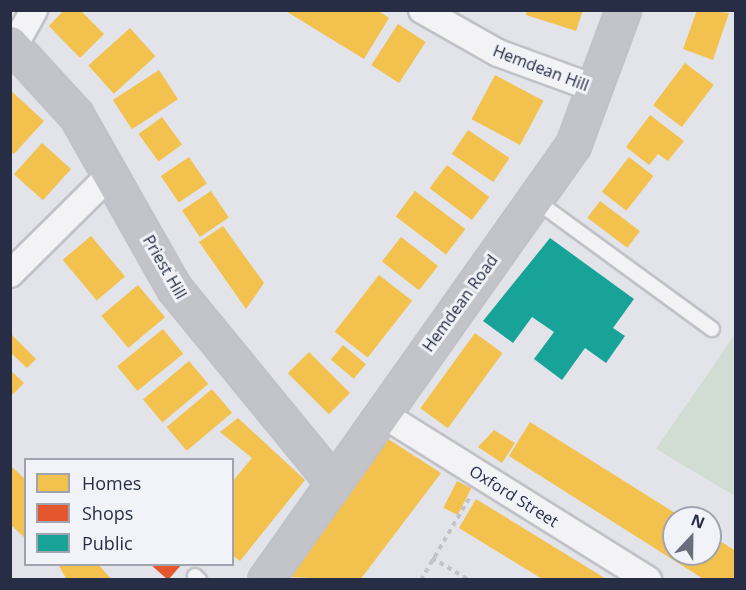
<!DOCTYPE html>
<html>
<head>
<meta charset="utf-8">
<style>
	body { margin:0 }
	#map { position:relative; width:746px; height:590px; overflow:hidden; background:#e3e4e9; font-family:"Open Sans",sans-serif }
	div>[style] { position:absolute }
	.green>* { inset:0; background:#d1dcd3 }
	.homes>* { inset:0; background:#f2c14e; transform-origin:0 0 }
	.shops>* { inset:0; background:#e4572e }
	.public>* { inset:0; background:#17a398 }
	.path>* { height:4px; margin-top:-2px; transform-origin:0; background:repeating-linear-gradient(90deg,#c1c3c9 0 4.5px,transparent 0 9px) }
	.roads { filter:drop-shadow(2px 0 #c1c2c7) drop-shadow(-2px 0 #c1c2c7) drop-shadow(0 2px #c1c2c7) drop-shadow(0 -2px #c1c2c7) }
	.lane>* { height:14px; margin:-7px; padding:0 7px; transform-origin:7px; border-radius:7px; background:#f3f3f5 }
	.street>* { height:26px; margin:-13px; padding:0 13px; transform-origin:13px; border-radius:13px; background:#f3f3f5 }
	.secondary>* { height:33px; margin:-16.5px; padding:0 16.5px; transform-origin:16.5px; border-radius:16.5px; background:#c3c4ca }
	span { translate:-50% -50%; white-space:nowrap; text-align:center; line-height:1.15; -webkit-text-stroke:6px #f1f3f8; paint-order:stroke }
	.street-label { font-size:16px; color:#272d45 }
	.frame { position:absolute; inset:0; border:12px solid #272d45; pointer-events:none }
	.legend { position:absolute; left:24px; top:458px; width:210px; height:108px; box-sizing:border-box; background:#f1f3f8; border:2px solid #a0a4b0; margin:0; padding:8px 10px; list-style:none; font-size:18px; color:#272d45 }
	.legend li { display:flex; align-items:center; gap:12px; height:30px }
	.legend b { width:30px; border:2px solid #a0a4b0 }
	.north { position:absolute; left:662px; top:506px; width:60px; height:60px; box-sizing:border-box; background:#f1f3f8; border:2px solid #a0a4b0; border-radius:50%; rotate:22deg; font-size:16px; font-weight:700; line-height:24px; text-align:center; color:#272d45 }
	.north::after { content:''; display:block; margin:auto; width:21px; height:27px; background:#696d7e; clip-path:polygon(50% 0,100% 100%,50% 72%,0 100%) }
</style>
</head>
<body>
<div id="map">
	<div class="green">
		<div style="clip-path:polygon(735px 334px,735px 496px,656px 449px)"></div>
	</div>
	<div class="homes">
		<div style="clip-path:polygon(64px 10px,80px 10px,104px 34px,80px 58px,49px 26px)"></div>
		<div style="clip-path:polygon(284px 10px,377px 10px,389px 18px,364px 59px)"></div>
		<div style="clip-path:polygon(527px 10px,583px 10px,576px 31px,526px 15px)"></div>
		<div style="clip-path:polygon(697px 10px,729px 13px,713px 60px,683px 49px)"></div>
		<div style="left:398px;top:24px;width:33px;height:49px;rotate:33deg"></div>
		<div style="left:130px;top:28px;width:38px;height:56px;rotate:48deg"></div>
		<div style="left:685px;top:63px;width:36px;height:53px;rotate:37deg"></div>
		<div style="left:159px;top:70px;width:35px;height:55px;rotate:57deg"></div>
		<div style="left:495px;top:75px;width:55px;height:50px;rotate:28deg"></div>
		<div style="clip-path:polygon(10px 90px,44px 121px,14px 154px,10px 151px)"></div>
		<div style="clip-path:polygon(650px 115px,684px 141px,668px 161px,658px 154px,649px 165px,626px 147px)"></div>
		<div style="left:162px;top:117px;width:34px;height:29px;rotate:54deg"></div>
		<div style="left:468px;top:130px;width:50px;height:29px;rotate:34deg"></div>
		<div style="left:42px;top:143px;width:39px;height:42px;rotate:42deg"></div>
		<div style="left:189px;top:157px;width:32px;height:34px;rotate:56deg"></div>
		<div style="left:629px;top:157px;width:31px;height:44px;rotate:38deg"></div>
		<div style="left:447px;top:165px;width:53px;height:29px;rotate:37deg"></div>
		<div style="left:211px;top:191px;width:32px;height:35px;rotate:56deg"></div>
		<div style="left:415px;top:191px;width:63px;height:32px;rotate:37deg"></div>
		<div style="left:600px;top:201px;width:50px;height:21px;rotate:37deg"></div>
		<div style="clip-path:polygon(223px 226px,264px 283px,246px 309px,199px 242px)"></div>
		<div style="left:91px;top:236px;width:53px;height:37px;rotate:50deg"></div>
		<div style="left:401px;top:237px;width:47px;height:31px;rotate:38deg"></div>
		<div style="left:379px;top:275px;width:42px;height:72px;rotate:38deg"></div>
		<div style="left:138px;top:285px;width:42px;height:48px;rotate:50deg"></div>
		<div style="left:163px;top:329px;width:32px;height:59px;rotate:51deg"></div>
		<div style="clip-path:polygon(10px 333px,36px 359px,27px 368px,10px 352px)"></div>
		<div style="left:475px;top:333px;width:34px;height:93px;rotate:36deg"></div>
		<div style="left:343px;top:345px;width:30px;height:19px;rotate:40deg"></div>
		<div style="left:309px;top:352px;width:58px;height:30px;rotate:45deg"></div>
		<div style="left:189px;top:361px;width:30px;height:60px;rotate:50deg"></div>
		<div style="clip-path:polygon(10px 370px,24px 383px,10px 397px)"></div>
		<div style="left:212px;top:389px;width:31px;height:59px;rotate:50deg"></div>
		<div style="clip-path:polygon(238px 418px,305px 480px,240px 561px,232px 555px,232px 482px,252px 458px,220px 432px)"></div>
		<div style="clip-path:polygon(530px 422px,683px 518px,674px 518px,674px 554px,710px 554px,710px 535px,736px 551px,736px 580px,705px 580px,509px 456px)"></div>
		<div style="clip-path:polygon(494px 430px,515px 443px,502px 463px,478px 447px)"></div>
		<div style="clip-path:polygon(385px 437px,441px 473px,360px 580px,287px 577px)"></div>
		<div style="clip-path:polygon(10px 465px,26px 480px,26px 539px,10px 524px)"></div>
		<div style="left:457px;top:481px;width:16px;height:30px;rotate:27deg"></div>
		<div style="clip-path:polygon(476px 499px,608px 580px,544px 580px,459px 528px)"></div>
		<div style="clip-path:polygon(58px 564px,98px 564px,112px 580px,67px 580px)"></div>
	</div>
	<div class="shops">
		<div style="clip-path:polygon(150px 564px,182px 564px,168px 580px)"></div>
	</div>
	<div class="public">
		<div style="clip-path:polygon(550px 238px,634px 299px,613px 328px,625px 336px,606px 363px,585px 348px,562px 380px,534px 359px,554px 332px,532px 317px,513px 343px,483px 321px)"></div>
	</div>
	<div class="path">
		<div style="left:432px;top:558px;width:43px;rotate:30.7deg"></div>
		<div style="left:421px;top:580px;width:99px;rotate:-59.5deg"></div>
	</div>
	<div class="roads">
		<div class="lane">
			<div style="left:535px;top:200px;width:219px;rotate:36.1deg"></div>
			<div style="left:195px;top:576px;width:6px;rotate:45deg"></div>
		</div>
		<div class="street">
			<div style="left:422px;top:10px;width:87px;rotate:29.5deg"></div>
			<div style="left:498px;top:53px;width:105px;rotate:20deg"></div>
			<div style="left:14px;top:46px;width:41px;rotate:-60.9deg"></div>
			<div style="left:10px;top:274px;width:141px;rotate:-44.7deg"></div>
			<div style="left:381px;top:413px;width:315px;rotate:32deg"></div>
		</div>
		<div class="secondary">
			<div style="left:10px;top:43px;width:98px;rotate:47.5deg"></div>
			<div style="left:76px;top:115px;width:199px;rotate:60.5deg"></div>
			<div style="left:174px;top:288px;width:251px;rotate:50.7deg"></div>
			<div style="left:265px;top:580px;width:533px;rotate:-54.7deg"></div>
			<div style="left:573px;top:145px;width:144px;rotate:-69.7deg"></div>
		</div>
	</div>
	<div class="street-label">
		<span style="left:541px;top:68px;rotate:21deg">Hemdean Hill</span>
		<span style="left:165px;top:267px;rotate:60deg">Priest Hill</span>
		<span style="left:460px;top:303px;rotate:-54deg">Hemdean Road</span>
		<span style="left:514px;top:496px;rotate:32deg">Oxford Street</span>
	</div>
	<div class="frame"></div>
	<ul class="legend">
	<li><b style="height:16px;background:#f2c14e"></b>Homes</li>
	<li><b style="height:16px;background:#e4572e"></b>Shops</li>
	<li><b style="height:16px;background:#17a398"></b>Public</li>
	</ul>
	<div class="north">N</div>
</div>
</body>
</html>
